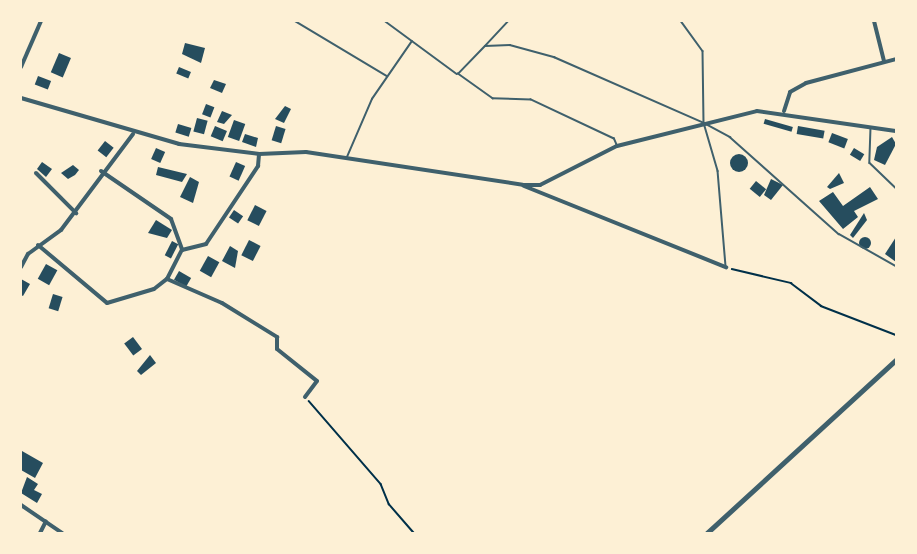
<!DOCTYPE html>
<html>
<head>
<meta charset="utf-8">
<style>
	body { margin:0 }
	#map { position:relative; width:917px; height:554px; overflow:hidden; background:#fdf0d5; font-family:Cabin,sans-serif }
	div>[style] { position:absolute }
	.building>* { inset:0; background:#264d5e; transform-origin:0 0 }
	.round { border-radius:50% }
	.path>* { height:1.5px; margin:-0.75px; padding:0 0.75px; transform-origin:0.75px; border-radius:0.75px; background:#003049 }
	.service>* { height:1.5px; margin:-0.75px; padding:0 0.75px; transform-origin:0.75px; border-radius:0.75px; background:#3f606c }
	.minor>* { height:4px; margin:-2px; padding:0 2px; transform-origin:2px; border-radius:2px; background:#3f606c }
	.tertiary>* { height:4.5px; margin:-2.25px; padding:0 2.25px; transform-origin:2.25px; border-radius:2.25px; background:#3f606c }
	span { translate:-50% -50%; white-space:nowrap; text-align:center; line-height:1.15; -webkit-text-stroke:6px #fdf0d5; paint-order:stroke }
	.frame { position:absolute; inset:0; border:22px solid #fdf0d5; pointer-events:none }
</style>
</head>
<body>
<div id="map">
	<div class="building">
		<div style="clip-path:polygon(185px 43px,205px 48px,201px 63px,182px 54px)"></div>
		<div style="left:59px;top:53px;width:13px;height:21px;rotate:23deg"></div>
		<div style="left:179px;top:67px;width:13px;height:7px;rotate:23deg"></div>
		<div style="left:38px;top:76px;width:14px;height:9px;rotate:21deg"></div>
		<div style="clip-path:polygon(214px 80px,226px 84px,222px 93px,210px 88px)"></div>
		<div style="left:206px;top:104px;width:9px;height:11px;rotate:21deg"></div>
		<div style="clip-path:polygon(285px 106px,291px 109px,284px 123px,275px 119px)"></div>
		<div style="clip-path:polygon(222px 111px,232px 115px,224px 124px,217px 122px)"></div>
		<div style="left:197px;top:118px;width:11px;height:14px;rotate:15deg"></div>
		<div style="left:765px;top:119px;width:29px;height:5px;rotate:16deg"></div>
		<div style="left:234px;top:120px;width:12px;height:18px;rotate:20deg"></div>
		<div style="left:178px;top:124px;width:14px;height:9px;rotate:17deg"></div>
		<div style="left:215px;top:126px;width:13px;height:11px;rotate:23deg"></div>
		<div style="left:276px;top:126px;width:10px;height:15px;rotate:17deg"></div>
		<div style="left:798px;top:126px;width:27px;height:8px;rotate:10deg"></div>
		<div style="left:832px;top:133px;width:17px;height:10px;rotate:21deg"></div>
		<div style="clip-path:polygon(245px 134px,258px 138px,256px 147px,242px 142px)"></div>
		<div style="clip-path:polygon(892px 137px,896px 144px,885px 165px,874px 160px,877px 147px)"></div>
		<div style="left:105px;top:141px;width:11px;height:12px;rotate:38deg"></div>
		<div style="left:156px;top:148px;width:10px;height:12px;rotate:24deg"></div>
		<div style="left:854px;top:148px;width:12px;height:8px;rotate:31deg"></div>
		<div class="round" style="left:730px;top:154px;width:18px;height:18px"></div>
		<div style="clip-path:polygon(42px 162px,52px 169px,46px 177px,37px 169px)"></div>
		<div style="left:236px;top:162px;width:10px;height:16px;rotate:24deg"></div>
		<div style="clip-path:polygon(73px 165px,79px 170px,75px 175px,68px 179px,61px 173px)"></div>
		<div style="clip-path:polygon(158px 167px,187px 174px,182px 182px,156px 175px)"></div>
		<div style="clip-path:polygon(839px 173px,844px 183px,830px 189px,827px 187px)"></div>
		<div style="clip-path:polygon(190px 177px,199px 182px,193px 203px,180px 197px)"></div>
		<div style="clip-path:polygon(771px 179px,783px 185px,771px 200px,764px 195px)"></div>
		<div style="left:756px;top:181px;width:13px;height:10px;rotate:39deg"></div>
		<div style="clip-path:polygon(870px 187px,878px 199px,854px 211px,858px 217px,843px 229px,819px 201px,833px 192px,843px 206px)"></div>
		<div style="left:255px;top:205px;width:13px;height:17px;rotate:27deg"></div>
		<div style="left:234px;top:210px;width:11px;height:9px;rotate:34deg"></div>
		<div style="clip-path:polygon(864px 213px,867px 220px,853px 238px,850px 235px)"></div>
		<div style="clip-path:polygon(156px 220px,172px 230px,167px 238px,148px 233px)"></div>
		<div class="round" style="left:859px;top:237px;width:12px;height:12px"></div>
		<div style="clip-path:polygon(896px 237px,896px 262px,885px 254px)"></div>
		<div style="left:249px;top:240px;width:13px;height:17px;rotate:27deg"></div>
		<div style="left:172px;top:241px;width:7px;height:16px;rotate:27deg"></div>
		<div style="clip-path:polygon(230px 246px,238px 251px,235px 268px,222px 261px)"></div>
		<div style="left:208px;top:256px;width:13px;height:17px;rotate:29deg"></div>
		<div style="left:46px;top:264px;width:13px;height:17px;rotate:29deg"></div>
		<div style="left:179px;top:271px;width:14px;height:10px;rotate:30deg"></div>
		<div style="clip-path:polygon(21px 279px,30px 284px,23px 296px,21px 295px)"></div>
		<div style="left:53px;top:294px;width:10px;height:15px;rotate:17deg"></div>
		<div style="left:133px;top:337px;width:15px;height:11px;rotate:53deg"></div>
		<div style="clip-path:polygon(150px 355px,156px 363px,141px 375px,137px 371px)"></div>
		<div style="clip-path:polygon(22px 451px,43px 463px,35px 478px,21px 470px)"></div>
		<div style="clip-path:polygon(27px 477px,38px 484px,34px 490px,42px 494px,37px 503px,21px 493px)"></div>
	</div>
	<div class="path">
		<div style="left:732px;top:269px;width:61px;rotate:13.3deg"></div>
		<div style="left:791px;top:283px;width:38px;rotate:37deg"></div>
		<div style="left:821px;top:306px;width:80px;rotate:21.1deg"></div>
		<div style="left:309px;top:401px;width:110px;rotate:49.1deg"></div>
		<div style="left:381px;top:484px;width:22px;rotate:68deg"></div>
		<div style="left:389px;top:504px;width:38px;rotate:49deg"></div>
	</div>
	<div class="service">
		<div style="left:295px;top:21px;width:107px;rotate:30.9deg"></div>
		<div style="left:385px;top:21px;width:89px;rotate:36.4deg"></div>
		<div style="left:681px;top:21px;width:37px;rotate:54deg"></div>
		<div style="left:703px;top:51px;width:72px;rotate:89.2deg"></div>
		<div style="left:704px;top:123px;width:50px;rotate:73.7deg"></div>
		<div style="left:718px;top:171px;width:95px;rotate:85.2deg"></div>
		<div style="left:486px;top:45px;width:33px;rotate:-47deg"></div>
		<div style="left:871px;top:128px;width:35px;rotate:92deg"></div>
		<div style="left:870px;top:163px;width:36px;rotate:44deg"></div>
		<div style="left:617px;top:146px;width:8px;rotate:-113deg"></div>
		<div style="left:614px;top:139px;width:92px;rotate:-154.8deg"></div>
		<div style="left:531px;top:100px;width:38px;rotate:-178deg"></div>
		<div style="left:493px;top:99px;width:43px;rotate:-144.5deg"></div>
		<div style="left:458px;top:74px;width:39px;rotate:-46deg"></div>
		<div style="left:485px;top:46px;width:25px;rotate:-2deg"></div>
		<div style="left:510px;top:45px;width:46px;rotate:15.3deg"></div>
		<div style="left:554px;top:57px;width:164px;rotate:23.7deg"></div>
		<div style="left:704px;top:123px;width:30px;rotate:28deg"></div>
		<div style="left:730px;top:137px;width:146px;rotate:41.7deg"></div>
		<div style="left:839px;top:234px;width:65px;rotate:29.3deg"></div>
		<div style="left:347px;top:157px;width:63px;rotate:-66.7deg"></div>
		<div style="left:372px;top:99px;width:70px;rotate:-55.4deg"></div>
	</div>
	<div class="minor">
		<div style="left:874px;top:21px;width:41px;rotate:76deg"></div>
		<div style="left:21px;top:67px;width:50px;rotate:-66.5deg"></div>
		<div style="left:21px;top:98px;width:165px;rotate:16.2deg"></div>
		<div style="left:179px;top:144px;width:81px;rotate:7.1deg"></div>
		<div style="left:259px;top:154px;width:47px;rotate:-2.4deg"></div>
		<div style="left:306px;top:152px;width:219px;rotate:8.6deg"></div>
		<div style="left:523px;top:185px;width:17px"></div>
		<div style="left:540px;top:185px;width:86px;rotate:-26.9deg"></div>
		<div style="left:617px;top:146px;width:144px;rotate:-14deg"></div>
		<div style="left:757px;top:111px;width:140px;rotate:8.2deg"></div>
		<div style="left:784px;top:111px;width:20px;rotate:-72deg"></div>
		<div style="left:790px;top:92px;width:18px;rotate:-29deg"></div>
		<div style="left:806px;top:83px;width:93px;rotate:-14.9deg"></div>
		<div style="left:101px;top:171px;width:85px;rotate:34.4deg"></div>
		<div style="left:171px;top:219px;width:33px;rotate:70deg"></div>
		<div style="left:36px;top:173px;width:57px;rotate:45deg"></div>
		<div style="left:524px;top:186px;width:218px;rotate:21.9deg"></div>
		<div style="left:38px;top:245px;width:90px;rotate:40deg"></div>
		<div style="left:107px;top:303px;width:49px;rotate:-16.6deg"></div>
		<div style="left:154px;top:289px;width:16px;rotate:-38deg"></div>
		<div style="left:167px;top:279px;width:33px;rotate:-63deg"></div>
		<div style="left:182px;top:250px;width:25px;rotate:-14deg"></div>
		<div style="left:206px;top:244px;width:94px;rotate:-56.3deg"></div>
		<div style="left:258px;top:166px;width:12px;rotate:-85deg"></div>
		<div style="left:21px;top:267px;width:15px;rotate:-62deg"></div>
		<div style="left:28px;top:254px;width:41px;rotate:-36deg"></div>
		<div style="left:61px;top:230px;width:120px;rotate:-53.1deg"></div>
		<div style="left:167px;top:279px;width:60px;rotate:23.6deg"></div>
		<div style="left:222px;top:303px;width:65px;rotate:31.7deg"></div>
		<div style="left:277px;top:337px;width:12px;rotate:90deg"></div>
		<div style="left:277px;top:349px;width:51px;rotate:38.7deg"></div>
		<div style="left:317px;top:381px;width:20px;rotate:127deg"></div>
		<div style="left:21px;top:505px;width:50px;rotate:34.3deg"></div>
		<div style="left:40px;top:533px;width:13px;rotate:-63deg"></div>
	</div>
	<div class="tertiary">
		<div style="left:707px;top:533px;width:256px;rotate:-42.5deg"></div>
	</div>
	<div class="frame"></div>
</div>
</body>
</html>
